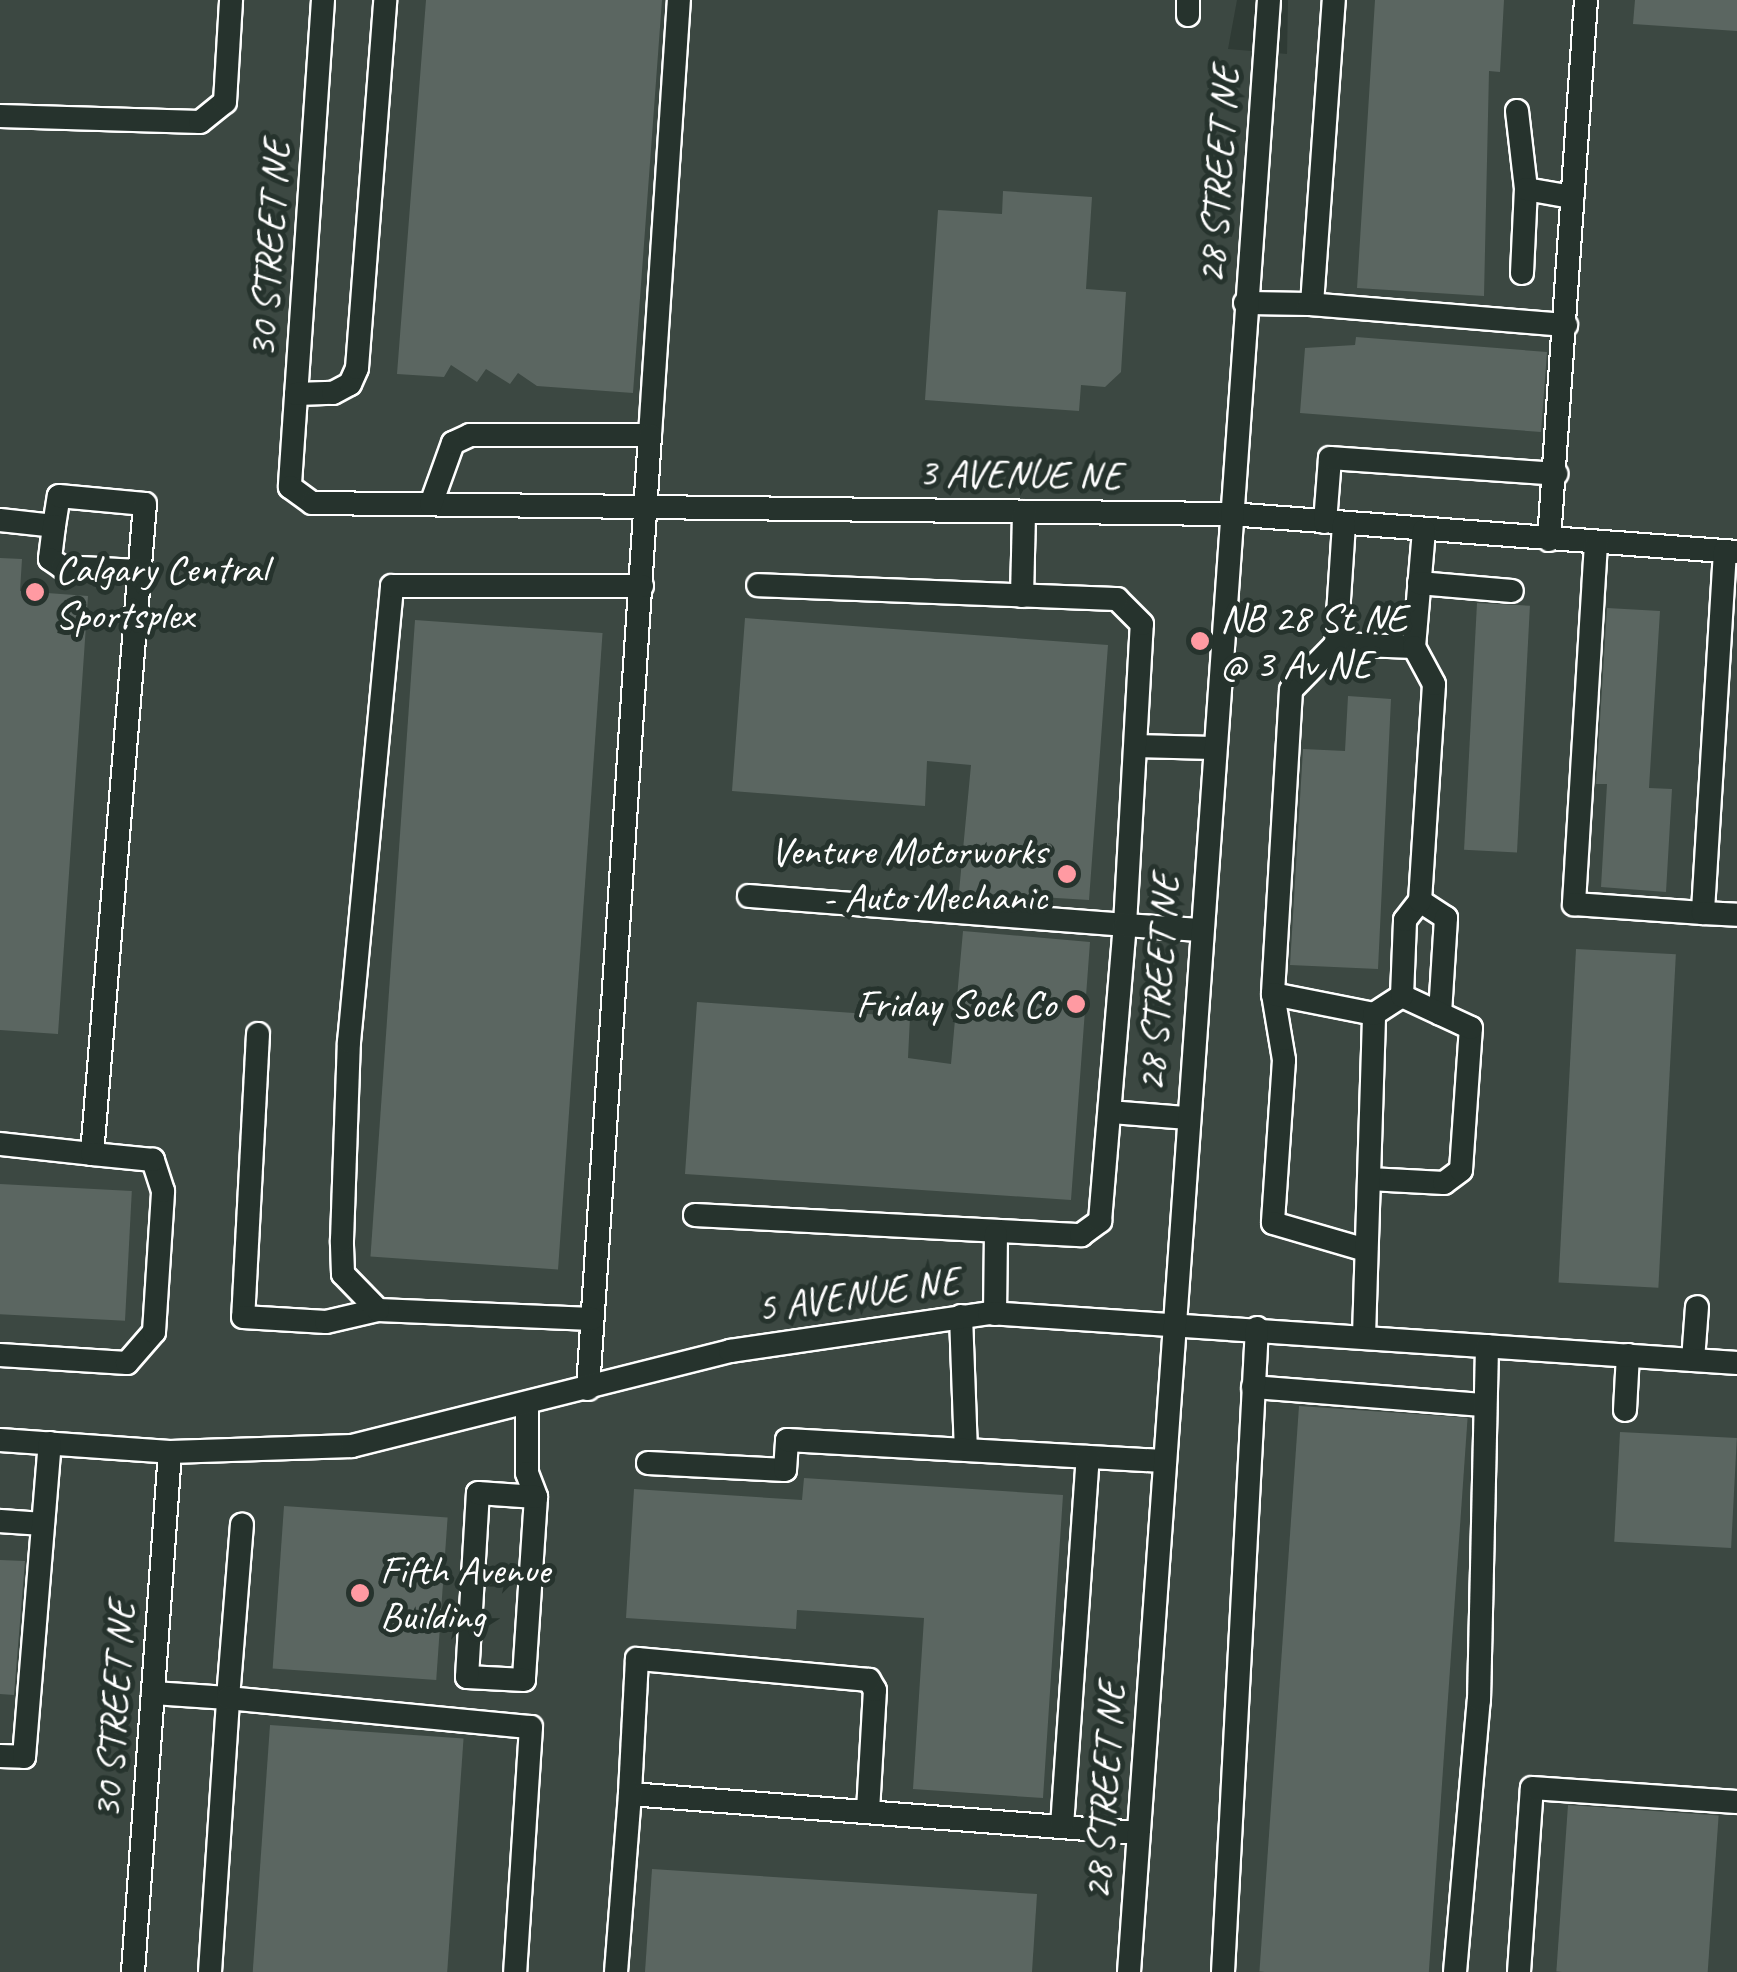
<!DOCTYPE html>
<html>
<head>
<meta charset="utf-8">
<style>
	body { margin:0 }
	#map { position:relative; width:1737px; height:1972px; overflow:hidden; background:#2f3b35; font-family:Caveat,sans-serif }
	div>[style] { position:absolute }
	.built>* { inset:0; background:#3c4842 }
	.building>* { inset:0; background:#5b6661; transform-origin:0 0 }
	.roads { filter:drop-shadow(2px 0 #fff) drop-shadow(-2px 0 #fff) drop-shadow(0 2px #fff) drop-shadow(0 -2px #fff) }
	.minor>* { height:22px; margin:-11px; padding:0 11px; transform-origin:11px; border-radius:11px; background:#26332d }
	.dots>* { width:28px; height:28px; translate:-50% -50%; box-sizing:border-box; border:5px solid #26332d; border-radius:50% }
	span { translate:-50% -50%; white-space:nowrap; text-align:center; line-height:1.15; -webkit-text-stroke:10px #26332d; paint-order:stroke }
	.street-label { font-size:40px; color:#fff }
	.poi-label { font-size:40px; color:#fff }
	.left { translate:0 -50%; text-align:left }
	.right { translate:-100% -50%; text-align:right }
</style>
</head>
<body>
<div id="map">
	<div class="built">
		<div style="clip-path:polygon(0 0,1237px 0,1228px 49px,1287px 54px,1288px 0,1737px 0,1737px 1972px,0 1972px)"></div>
	</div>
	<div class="building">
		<div style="clip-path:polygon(426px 0,662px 0,633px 393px,537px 386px,518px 373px,510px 384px,486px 369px,477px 382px,451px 365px,444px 377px,397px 374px)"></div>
		<div style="clip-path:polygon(1375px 0,1504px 0,1500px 72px,1489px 71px,1484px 296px,1357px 288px)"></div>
		<div style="clip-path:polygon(1635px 0,1737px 0,1737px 31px,1633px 24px)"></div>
		<div style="clip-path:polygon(1003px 191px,1092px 197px,1086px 289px,1126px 292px,1121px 372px,1105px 387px,1081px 385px,1079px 411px,925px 400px,938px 210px,1002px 214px)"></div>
		<div style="clip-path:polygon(1356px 337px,1547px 352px,1541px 432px,1300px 413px,1305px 348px,1355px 345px)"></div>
		<div style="clip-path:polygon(0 558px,22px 559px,20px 591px,88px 596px,58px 1034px,0 1030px)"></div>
		<div style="left:1477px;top:603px;width:53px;height:247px;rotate:3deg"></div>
		<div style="clip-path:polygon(1607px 608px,1660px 611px,1649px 788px,1672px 789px,1666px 892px,1601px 887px,1607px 784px,1596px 784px)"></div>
		<div style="clip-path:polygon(745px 618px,1108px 645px,1089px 900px,959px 892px,971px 765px,927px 761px,925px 806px,732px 791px)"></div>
		<div style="left:415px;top:620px;width:188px;height:638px;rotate:4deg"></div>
		<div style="clip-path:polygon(1348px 696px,1391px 699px,1378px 969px,1290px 965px,1303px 749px,1345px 751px)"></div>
		<div style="clip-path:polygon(963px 931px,1090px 942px,1071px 1200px,685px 1174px,697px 1002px,910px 1017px,908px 1058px,951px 1064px)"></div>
		<div style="left:1576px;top:949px;width:100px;height:334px;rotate:3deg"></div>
		<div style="left:0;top:1184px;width:132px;height:130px;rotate:3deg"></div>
		<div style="left:1299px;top:1406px;width:169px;height:567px;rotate:4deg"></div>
		<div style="left:1620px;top:1432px;width:117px;height:110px;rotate:3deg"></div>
		<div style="clip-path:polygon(804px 1478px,1063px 1495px,1043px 1798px,913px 1789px,924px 1618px,797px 1610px,796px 1629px,626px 1618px,634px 1489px,802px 1500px)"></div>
		<div style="left:284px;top:1506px;width:164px;height:163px;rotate:4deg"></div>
		<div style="clip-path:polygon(0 1560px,25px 1561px,14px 1695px,0 1694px)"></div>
		<div style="left:270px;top:1725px;width:194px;height:248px;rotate:4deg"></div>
		<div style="left:1568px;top:1805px;width:151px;height:167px;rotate:4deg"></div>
		<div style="clip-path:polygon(652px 1869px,1037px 1894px,1032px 1972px,645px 1972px)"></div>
	</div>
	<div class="roads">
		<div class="minor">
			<div style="left:323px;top:0;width:488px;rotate:93.9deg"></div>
			<div style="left:290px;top:487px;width:27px;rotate:36deg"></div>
			<div style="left:312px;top:503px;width:917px;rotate:0.69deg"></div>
			<div style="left:1229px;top:514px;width:509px;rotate:4.28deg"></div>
			<div style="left:1188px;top:15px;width:15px;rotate:-90deg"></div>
			<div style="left:1517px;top:111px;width:79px;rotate:83.4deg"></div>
			<div style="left:0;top:116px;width:200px;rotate:1.7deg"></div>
			<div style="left:200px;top:122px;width:32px;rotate:-39deg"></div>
			<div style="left:225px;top:102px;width:102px;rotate:-86.6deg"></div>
			<div style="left:1522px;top:273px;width:84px;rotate:-87.3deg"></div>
			<div style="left:1526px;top:189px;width:47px;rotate:9.9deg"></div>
			<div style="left:1245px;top:303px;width:67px;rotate:0.9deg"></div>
			<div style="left:1312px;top:304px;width:305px;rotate:-85.9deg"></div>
			<div style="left:1309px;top:304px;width:258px;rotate:4.7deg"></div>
			<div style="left:296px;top:394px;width:37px;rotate:-2deg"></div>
			<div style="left:333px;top:393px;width:19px;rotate:-28deg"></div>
			<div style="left:350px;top:384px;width:17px;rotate:-66deg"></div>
			<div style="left:357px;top:368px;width:369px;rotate:-85.6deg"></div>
			<div style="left:650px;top:435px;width:436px;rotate:-86.2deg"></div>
			<div style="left:431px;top:504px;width:65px;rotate:-70.2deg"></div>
			<div style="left:453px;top:443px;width:19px;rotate:-25deg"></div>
			<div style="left:470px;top:435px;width:180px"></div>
			<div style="left:650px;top:435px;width:956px;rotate:93.72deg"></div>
			<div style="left:0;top:520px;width:54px;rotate:6.3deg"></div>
			<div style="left:54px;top:526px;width:30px;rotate:-81deg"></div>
			<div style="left:59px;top:496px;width:86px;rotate:5.3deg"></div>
			<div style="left:145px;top:504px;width:652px;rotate:94.66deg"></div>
			<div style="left:92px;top:1154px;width:93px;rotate:-173.8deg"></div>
			<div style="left:1325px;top:522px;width:64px;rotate:-85.5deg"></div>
			<div style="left:1330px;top:458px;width:227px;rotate:4deg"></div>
			<div style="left:1344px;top:524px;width:120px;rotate:93.8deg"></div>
			<div style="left:1336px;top:644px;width:78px;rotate:2.2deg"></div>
			<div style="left:1414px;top:647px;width:117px;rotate:-85.1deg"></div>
			<div style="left:54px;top:526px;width:33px;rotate:97deg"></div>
			<div style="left:50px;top:559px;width:14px;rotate:34deg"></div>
			<div style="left:62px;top:567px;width:76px;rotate:3deg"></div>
			<div style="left:1549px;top:540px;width:541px;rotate:-86.08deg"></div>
			<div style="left:1596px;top:543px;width:362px;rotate:93.5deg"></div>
			<div style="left:1574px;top:904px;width:129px;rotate:4deg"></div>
			<div style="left:1725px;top:551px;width:363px;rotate:93.5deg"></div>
			<div style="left:1703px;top:913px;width:34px;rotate:3deg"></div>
			<div style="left:1419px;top:583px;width:93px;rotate:4.9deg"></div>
			<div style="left:1022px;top:596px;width:84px;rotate:-88.6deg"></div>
			<div style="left:1336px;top:644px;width:64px;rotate:134.4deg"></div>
			<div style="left:1291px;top:690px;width:305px;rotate:93.4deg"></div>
			<div style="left:1273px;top:994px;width:67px;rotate:80.5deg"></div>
			<div style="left:1284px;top:1060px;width:163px;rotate:93.9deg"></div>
			<div style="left:1273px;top:1223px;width:97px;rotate:16.2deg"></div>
			<div style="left:1136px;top:746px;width:76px;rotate:1.5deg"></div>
			<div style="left:749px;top:896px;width:377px;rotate:4.4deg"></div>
			<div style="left:1125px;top:925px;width:301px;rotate:-86.8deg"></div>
			<div style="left:1142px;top:624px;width:35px;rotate:-135deg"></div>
			<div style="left:1117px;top:599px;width:359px;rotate:-177.8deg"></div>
			<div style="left:1420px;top:901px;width:31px;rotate:33deg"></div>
			<div style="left:1446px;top:918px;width:96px;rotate:93.6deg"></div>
			<div style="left:1273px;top:994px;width:103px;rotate:11.2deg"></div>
			<div style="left:258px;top:1034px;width:283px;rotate:93deg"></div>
			<div style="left:243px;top:1317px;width:83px;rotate:3.4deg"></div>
			<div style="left:326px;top:1322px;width:53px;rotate:-13deg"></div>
			<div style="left:378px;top:1310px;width:214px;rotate:2.4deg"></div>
			<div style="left:1110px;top:1112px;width:77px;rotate:4.5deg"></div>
			<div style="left:1369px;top:1179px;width:75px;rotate:3.1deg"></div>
			<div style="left:1444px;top:1183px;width:21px;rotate:-37deg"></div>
			<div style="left:1461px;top:1170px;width:142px;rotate:-86deg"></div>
			<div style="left:1471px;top:1028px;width:76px;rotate:-155.1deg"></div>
			<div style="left:695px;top:1215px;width:387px;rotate:3deg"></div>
			<div style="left:1081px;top:1235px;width:24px;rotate:-36deg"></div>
			<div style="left:1100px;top:1221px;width:297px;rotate:-85.2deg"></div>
			<div style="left:1125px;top:925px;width:75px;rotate:3.8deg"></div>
			<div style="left:378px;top:1310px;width:50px;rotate:-134.2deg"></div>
			<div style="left:343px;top:1274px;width:34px;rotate:-92deg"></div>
			<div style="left:342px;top:1240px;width:198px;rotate:-88deg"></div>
			<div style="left:349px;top:1042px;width:458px;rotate:-84.6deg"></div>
			<div style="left:392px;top:586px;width:250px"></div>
			<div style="left:995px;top:1314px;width:80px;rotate:-89.3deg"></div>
			<div style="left:961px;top:1316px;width:134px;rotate:87.9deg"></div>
			<div style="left:1364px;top:1336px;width:322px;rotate:-88.2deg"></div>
			<div style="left:1374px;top:1014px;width:33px;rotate:-33deg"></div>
			<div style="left:1402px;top:996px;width:76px;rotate:-87.7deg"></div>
			<div style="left:1405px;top:920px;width:24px;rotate:-52deg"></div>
			<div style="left:1420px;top:901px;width:217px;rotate:-86.3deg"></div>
			<div style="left:1434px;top:684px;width:42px;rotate:-118.4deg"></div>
			<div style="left:0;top:1355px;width:127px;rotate:3.6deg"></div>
			<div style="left:127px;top:1363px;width:41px;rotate:-48.9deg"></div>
			<div style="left:154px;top:1332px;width:141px;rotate:-86.3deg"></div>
			<div style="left:163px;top:1191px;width:33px;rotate:-108deg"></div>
			<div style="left:153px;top:1160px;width:61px;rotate:-174.4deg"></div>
			<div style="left:1693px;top:1360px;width:53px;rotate:-85.7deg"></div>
			<div style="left:1253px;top:1387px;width:232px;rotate:4.5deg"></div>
			<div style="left:527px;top:1407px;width:66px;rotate:90deg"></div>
			<div style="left:527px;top:1473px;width:26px;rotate:69deg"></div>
			<div style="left:536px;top:1497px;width:183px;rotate:93.8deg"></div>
			<div style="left:524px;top:1680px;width:57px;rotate:-177deg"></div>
			<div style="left:467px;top:1677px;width:184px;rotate:-86.6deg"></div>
			<div style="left:478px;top:1493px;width:58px;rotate:3.9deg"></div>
			<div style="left:1625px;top:1410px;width:55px;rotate:-86.9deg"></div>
			<div style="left:0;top:1440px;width:170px;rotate:4deg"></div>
			<div style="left:170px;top:1452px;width:182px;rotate:-1.9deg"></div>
			<div style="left:352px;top:1446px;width:390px;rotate:-14.1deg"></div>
			<div style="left:730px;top:1351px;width:262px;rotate:-8.3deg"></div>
			<div style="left:989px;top:1313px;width:750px;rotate:3.82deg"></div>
			<div style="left:648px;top:1463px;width:137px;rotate:2.9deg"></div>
			<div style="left:785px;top:1470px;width:30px;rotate:-86deg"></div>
			<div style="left:787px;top:1440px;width:377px;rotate:3.2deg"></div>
			<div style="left:0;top:1521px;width:43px;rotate:4deg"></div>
			<div style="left:153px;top:1693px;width:75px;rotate:3.8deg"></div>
			<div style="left:228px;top:1698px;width:174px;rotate:-85.4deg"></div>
			<div style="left:0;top:1756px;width:24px;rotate:2deg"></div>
			<div style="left:24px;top:1757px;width:315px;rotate:-85.3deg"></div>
			<div style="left:868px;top:1811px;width:121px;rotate:-86.7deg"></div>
			<div style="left:875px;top:1690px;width:12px;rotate:-121deg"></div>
			<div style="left:869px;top:1680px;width:233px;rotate:-174.8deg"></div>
			<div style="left:637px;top:1659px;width:135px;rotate:93deg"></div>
			<div style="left:630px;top:1794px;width:510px;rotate:4.38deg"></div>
			<div style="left:1062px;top:1826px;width:370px;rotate:-86deg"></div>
			<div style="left:133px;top:1972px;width:521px;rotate:-85.93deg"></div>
			<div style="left:210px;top:1972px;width:275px;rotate:-86.2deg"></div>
			<div style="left:228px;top:1698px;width:304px;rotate:5.5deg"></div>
			<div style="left:531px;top:1727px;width:246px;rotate:93.7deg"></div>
			<div style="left:616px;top:1972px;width:179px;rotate:-85.5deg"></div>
			<div style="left:1129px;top:1972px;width:1977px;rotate:-85.94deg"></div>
			<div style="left:1223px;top:1972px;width:645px;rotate:-86.98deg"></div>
			<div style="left:1455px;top:1972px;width:273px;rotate:-85deg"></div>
			<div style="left:1479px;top:1700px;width:354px;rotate:-88.7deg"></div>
			<div style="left:1519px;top:1972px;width:184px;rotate:-86deg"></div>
			<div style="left:1532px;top:1788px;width:205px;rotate:3.9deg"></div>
		</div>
	</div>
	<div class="dots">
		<div style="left:35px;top:592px;background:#ff9aa2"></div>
		<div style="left:1200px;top:641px;background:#ff9aa2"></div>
		<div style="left:1067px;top:874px;background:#ff9aa2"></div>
		<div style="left:1076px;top:1004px;background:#ff9aa2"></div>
		<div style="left:360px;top:1593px;background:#ff9aa2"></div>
	</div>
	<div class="street-label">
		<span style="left:1218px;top:175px;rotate:-86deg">28 STREET NE</span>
		<span style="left:269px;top:249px;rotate:-86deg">30 STREET NE</span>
		<span style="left:1020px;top:474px;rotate:1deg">3 AVENUE NE</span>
		<span style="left:1158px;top:983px;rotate:-86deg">28 STREET NE</span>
		<span style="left:858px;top:1294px;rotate:-8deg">5 AVENUE NE</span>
		<span style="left:114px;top:1710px;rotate:-86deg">30 STREET NE</span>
		<span style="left:1104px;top:1791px;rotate:-86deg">28 STREET NE</span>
	</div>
	<div class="poi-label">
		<span class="left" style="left:55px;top:592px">Calgary Central<br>Sportsplex</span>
		<span class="left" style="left:1220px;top:641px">NB 28 St NE<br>@ 3 Av NE</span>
		<span class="right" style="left:1047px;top:874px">Venture Motorworks<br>- Auto Mechanic</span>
		<span class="right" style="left:1056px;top:1004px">Friday Sock Co</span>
		<span class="left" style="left:380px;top:1593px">Fifth Avenue<br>Building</span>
	</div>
</div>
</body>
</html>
